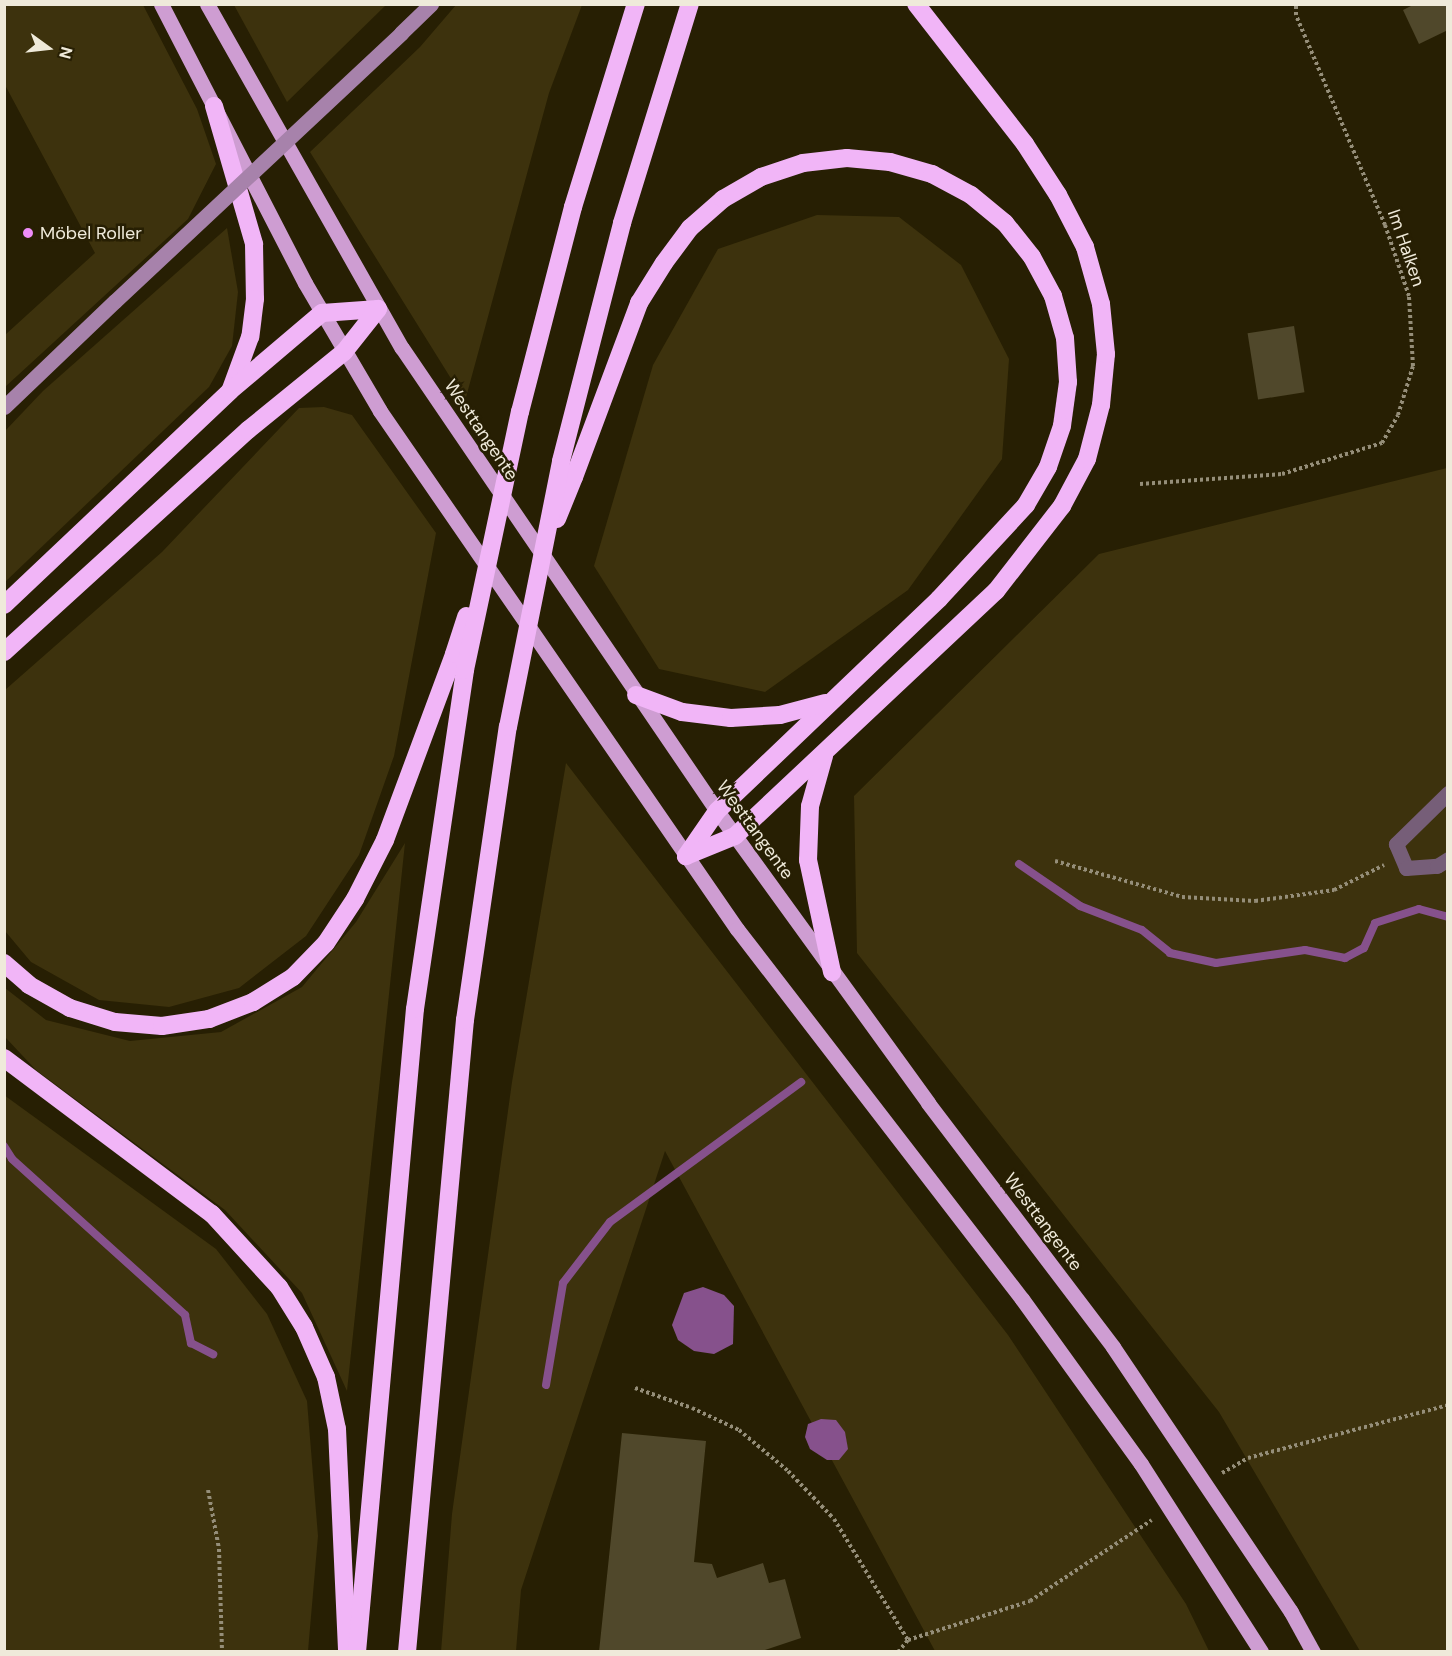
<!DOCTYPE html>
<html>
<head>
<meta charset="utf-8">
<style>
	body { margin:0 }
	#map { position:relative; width:1452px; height:1656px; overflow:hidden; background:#271f03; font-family:"DM Sans",sans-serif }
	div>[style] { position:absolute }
	.green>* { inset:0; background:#3d320d }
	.water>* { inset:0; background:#86518c }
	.stream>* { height:8px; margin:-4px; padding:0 4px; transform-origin:4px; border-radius:4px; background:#86518c }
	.building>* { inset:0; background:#50482b; transform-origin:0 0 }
	.path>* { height:4px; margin-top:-2px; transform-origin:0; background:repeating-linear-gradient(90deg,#958e79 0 3px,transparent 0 6px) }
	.street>* { height:15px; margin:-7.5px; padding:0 7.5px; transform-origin:7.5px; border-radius:7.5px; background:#765e78 }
	.secondary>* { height:15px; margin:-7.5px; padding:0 7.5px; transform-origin:7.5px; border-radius:7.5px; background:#a782ab }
	.primary>* { height:15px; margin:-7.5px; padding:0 7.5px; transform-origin:7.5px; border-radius:7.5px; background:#ce9dd2 }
	.highway>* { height:18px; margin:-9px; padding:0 9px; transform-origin:9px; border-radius:9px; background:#f1b5f7 }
	.secondary-bridge>* { height:15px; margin:-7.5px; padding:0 7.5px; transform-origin:7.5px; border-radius:7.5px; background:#a782ab }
	.highway-bridge>* { height:18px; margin:-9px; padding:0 9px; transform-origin:9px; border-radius:9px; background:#f1b5f7 }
	.dots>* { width:16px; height:16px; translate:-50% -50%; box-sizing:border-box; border:3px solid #271f03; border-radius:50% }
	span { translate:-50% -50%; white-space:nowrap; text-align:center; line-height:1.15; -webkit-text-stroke:5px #271f03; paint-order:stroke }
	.poi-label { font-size:18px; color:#efeada }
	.left { translate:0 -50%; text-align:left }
	.street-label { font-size:18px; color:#efeada }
	.frame { position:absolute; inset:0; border:6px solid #efeada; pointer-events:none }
	.north { position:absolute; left:18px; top:18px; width:60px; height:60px; -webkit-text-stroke:4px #271f03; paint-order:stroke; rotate:105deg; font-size:16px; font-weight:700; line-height:24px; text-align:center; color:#efeada }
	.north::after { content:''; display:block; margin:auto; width:21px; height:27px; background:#efeada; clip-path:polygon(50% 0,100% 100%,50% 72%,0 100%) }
</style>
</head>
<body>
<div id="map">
	<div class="green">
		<div style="clip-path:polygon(5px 4px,143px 5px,197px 109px,216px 164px,188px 219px,5px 387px,5px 335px,95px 253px,5px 85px)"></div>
		<div style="clip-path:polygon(234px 5px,386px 5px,287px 102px)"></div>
		<div style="clip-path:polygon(456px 5px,582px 5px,549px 93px,465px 401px,310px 152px,420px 47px)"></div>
		<div style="clip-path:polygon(817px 215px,899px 217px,961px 265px,1009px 359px,1002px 459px,908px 590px,765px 692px,659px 669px,594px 566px,653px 365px,718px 249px)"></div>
		<div style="clip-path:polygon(227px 228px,238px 292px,232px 346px,209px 387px,5px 582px,5px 431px,43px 391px)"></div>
		<div style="clip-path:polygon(324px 407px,352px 415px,436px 533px,394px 756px,359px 855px,306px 936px,239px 988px,169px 1007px,99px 1000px,31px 962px,5px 931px,5px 690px,162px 552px,299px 408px)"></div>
		<div style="clip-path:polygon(1447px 468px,1447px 1651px,1360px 1651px,1219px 1412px,857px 953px,854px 796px,1099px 554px)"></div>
		<div style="clip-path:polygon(566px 763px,1008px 1335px,1186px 1604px,1209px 1651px,935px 1651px,665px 1151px,521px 1590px,516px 1651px,441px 1652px,452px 1514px,512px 1082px)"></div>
		<div style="clip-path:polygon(405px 843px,347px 1391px,302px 1293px,225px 1210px,36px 1070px,5px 1037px,5px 988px,46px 1020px,130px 1041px,221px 1032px,302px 987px,356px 922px)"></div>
		<div style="clip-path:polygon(4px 1095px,216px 1249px,267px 1314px,307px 1401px,318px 1536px,308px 1651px,5px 1651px)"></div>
	</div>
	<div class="water">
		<div style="clip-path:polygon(703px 1287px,724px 1295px,734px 1306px,733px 1344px,714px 1354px,694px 1351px,678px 1340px,672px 1325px,684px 1293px)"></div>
		<div style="clip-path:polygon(821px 1419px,836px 1420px,845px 1432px,848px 1449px,839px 1460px,827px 1460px,810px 1449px,805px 1437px,808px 1424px)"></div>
	</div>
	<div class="stream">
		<div style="left:1019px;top:864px;width:74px;rotate:34.5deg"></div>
		<div style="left:1080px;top:906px;width:66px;rotate:21.2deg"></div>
		<div style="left:1142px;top:930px;width:36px;rotate:39deg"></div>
		<div style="left:1170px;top:953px;width:47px;rotate:12.3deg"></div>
		<div style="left:1216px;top:963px;width:90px;rotate:-8.3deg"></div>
		<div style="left:1305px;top:950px;width:41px;rotate:11.3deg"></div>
		<div style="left:1345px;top:958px;width:21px;rotate:-28deg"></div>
		<div style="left:1364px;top:948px;width:27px;rotate:-66deg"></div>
		<div style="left:1375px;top:923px;width:46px;rotate:-17.7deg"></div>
		<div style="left:1419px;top:909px;width:30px;rotate:15deg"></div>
		<div style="left:4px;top:1146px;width:15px;rotate:58deg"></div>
		<div style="left:12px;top:1159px;width:233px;rotate:42deg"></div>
		<div style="left:185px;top:1315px;width:29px;rotate:78deg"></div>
		<div style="left:191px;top:1343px;width:25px;rotate:27deg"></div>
		<div style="left:546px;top:1385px;width:103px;rotate:-80.5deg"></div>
		<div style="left:563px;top:1283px;width:77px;rotate:-52.4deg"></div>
		<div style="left:610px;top:1222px;width:237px;rotate:-36.2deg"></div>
	</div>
	<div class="building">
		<div style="clip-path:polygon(1415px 4px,1448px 4px,1448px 30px,1419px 44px,1403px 10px)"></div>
		<div style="left:1294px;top:326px;width:67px;height:47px;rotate:81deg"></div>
		<div style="clip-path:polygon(622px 1433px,706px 1441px,694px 1562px,712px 1564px,717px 1578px,763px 1563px,769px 1583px,785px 1579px,801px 1638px,759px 1652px,599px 1652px)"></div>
	</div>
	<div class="path">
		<div style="left:1140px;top:484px;width:142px;rotate:-4deg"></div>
		<div style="left:1282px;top:474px;width:105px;rotate:-17.2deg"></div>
		<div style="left:1382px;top:443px;width:32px;rotate:-60deg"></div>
		<div style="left:1398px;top:415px;width:51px;rotate:-73deg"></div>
		<div style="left:1413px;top:366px;width:70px;rotate:-93.3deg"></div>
		<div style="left:1409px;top:296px;width:75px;rotate:-108.7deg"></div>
		<div style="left:1385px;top:225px;width:228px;rotate:-113deg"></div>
		<div style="left:1296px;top:15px;width:11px;rotate:-90deg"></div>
		<div style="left:1055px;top:861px;width:132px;rotate:15.8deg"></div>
		<div style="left:1182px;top:897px;width:73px;rotate:3.1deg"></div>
		<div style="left:1255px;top:901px;width:80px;rotate:-7.9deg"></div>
		<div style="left:1334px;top:890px;width:56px;rotate:-26.6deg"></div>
		<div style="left:635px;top:1388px;width:60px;rotate:19.3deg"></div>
		<div style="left:692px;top:1408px;width:52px;rotate:25.1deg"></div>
		<div style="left:739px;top:1430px;width:64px;rotate:39.9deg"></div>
		<div style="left:788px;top:1471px;width:66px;rotate:46.2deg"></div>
		<div style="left:834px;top:1519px;width:142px;rotate:58.6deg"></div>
		<div style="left:1222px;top:1473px;width:30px;rotate:-30deg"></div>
		<div style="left:1248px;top:1458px;width:207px;rotate:-14.8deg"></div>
		<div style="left:208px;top:1490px;width:60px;rotate:79.4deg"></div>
		<div style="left:219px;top:1549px;width:103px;rotate:88.3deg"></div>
		<div style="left:898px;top:1652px;width:16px;rotate:-50deg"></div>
		<div style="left:908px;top:1640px;width:128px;rotate:-17.7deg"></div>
		<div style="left:1030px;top:1601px;width:146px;rotate:-33.6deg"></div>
	</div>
	<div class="street">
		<div style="left:1448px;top:793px;width:73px;rotate:135.6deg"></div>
		<div style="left:1396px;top:844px;width:26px;rotate:67deg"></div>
		<div style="left:1406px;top:868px;width:31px;rotate:-4deg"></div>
		<div style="left:1437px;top:866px;width:13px;rotate:-32deg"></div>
	</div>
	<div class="secondary">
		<div style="left:401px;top:33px;width:42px;rotate:-44deg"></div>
		<div style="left:4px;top:407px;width:153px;rotate:-43.7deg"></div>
	</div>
	<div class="primary">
		<div style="left:161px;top:4px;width:314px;rotate:62.7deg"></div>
		<div style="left:305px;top:283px;width:148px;rotate:59.6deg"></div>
		<div style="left:380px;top:411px;width:629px;rotate:55.43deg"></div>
		<div style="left:737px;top:929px;width:467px;rotate:52.4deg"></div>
		<div style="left:1022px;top:1299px;width:203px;rotate:54.2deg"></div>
		<div style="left:1141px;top:1464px;width:223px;rotate:57.4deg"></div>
		<div style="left:207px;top:4px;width:395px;rotate:60.5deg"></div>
		<div style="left:402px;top:348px;width:560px;rotate:55.77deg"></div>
		<div style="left:717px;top:811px;width:360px;rotate:54.1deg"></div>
		<div style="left:928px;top:1103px;width:306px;rotate:52.8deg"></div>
		<div style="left:1113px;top:1347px;width:319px;rotate:56.1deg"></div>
		<div style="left:1291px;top:1612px;width:46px;rotate:61.2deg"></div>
	</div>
	<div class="highway">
		<div style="left:214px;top:106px;width:144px;rotate:73.8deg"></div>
		<div style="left:254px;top:244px;width:55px;rotate:89deg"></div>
		<div style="left:255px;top:299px;width:38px;rotate:97deg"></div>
		<div style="left:250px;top:337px;width:55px;rotate:110.1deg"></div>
		<div style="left:520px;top:412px;width:212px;rotate:-75.5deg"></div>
		<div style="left:573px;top:207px;width:213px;rotate:-72.8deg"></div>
		<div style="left:561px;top:461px;width:246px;rotate:-75.6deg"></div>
		<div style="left:622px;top:223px;width:229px;rotate:-72.8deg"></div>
		<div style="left:574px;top:477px;width:186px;rotate:-69.5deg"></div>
		<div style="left:639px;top:303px;width:47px;rotate:-58deg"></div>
		<div style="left:664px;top:263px;width:44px;rotate:-53.4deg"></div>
		<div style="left:690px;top:228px;width:44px;rotate:-41.3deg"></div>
		<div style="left:723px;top:199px;width:44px;rotate:-30.1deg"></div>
		<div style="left:761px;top:177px;width:44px;rotate:-18.4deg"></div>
		<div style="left:803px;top:163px;width:44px;rotate:-6.5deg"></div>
		<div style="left:847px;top:158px;width:43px;rotate:5.3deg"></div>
		<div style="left:890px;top:162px;width:44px;rotate:15.9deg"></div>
		<div style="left:932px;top:174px;width:44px;rotate:28.3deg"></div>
		<div style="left:971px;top:195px;width:44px;rotate:39.5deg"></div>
		<div style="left:1005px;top:223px;width:43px;rotate:51.5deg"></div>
		<div style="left:1032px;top:257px;width:44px;rotate:61.7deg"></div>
		<div style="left:1053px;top:296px;width:44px;rotate:74.1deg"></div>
		<div style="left:1065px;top:338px;width:44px;rotate:86.1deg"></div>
		<div style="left:1068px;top:382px;width:44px;rotate:97.8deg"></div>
		<div style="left:1062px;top:426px;width:43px;rotate:108.9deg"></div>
		<div style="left:1048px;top:467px;width:44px;rotate:120.1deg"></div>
		<div style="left:1026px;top:505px;width:128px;rotate:132.8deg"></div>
		<div style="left:939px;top:599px;width:307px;rotate:136.3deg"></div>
		<div style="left:717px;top:811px;width:55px;rotate:124.6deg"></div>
		<div style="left:4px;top:605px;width:311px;rotate:-43.4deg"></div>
		<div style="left:230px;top:391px;width:121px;rotate:-40.3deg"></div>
		<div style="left:322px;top:313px;width:56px;rotate:-4.1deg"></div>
		<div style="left:4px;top:652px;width:330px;rotate:-42.3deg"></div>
		<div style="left:248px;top:430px;width:124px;rotate:-39.1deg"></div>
		<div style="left:344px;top:352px;width:55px;rotate:-51.7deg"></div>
		<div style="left:636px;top:695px;width:49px;rotate:20.3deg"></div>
		<div style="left:682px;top:712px;width:49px;rotate:7deg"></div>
		<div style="left:731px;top:718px;width:49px;rotate:-3.5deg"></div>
		<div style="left:780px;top:715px;width:47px;rotate:-14.9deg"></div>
		<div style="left:824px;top:756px;width:52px;rotate:105.6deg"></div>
		<div style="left:810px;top:806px;width:54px;rotate:92.1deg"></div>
		<div style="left:808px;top:860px;width:115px;rotate:77.9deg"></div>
		<div style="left:686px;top:856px;width:53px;rotate:-22.2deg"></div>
		<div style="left:735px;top:836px;width:358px;rotate:-43.2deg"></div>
		<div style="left:996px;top:591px;width:108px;rotate:-52.2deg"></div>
		<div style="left:1062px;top:506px;width:53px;rotate:-62deg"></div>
		<div style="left:1087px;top:459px;width:56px;rotate:-75.5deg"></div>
		<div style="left:1101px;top:405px;width:51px;rotate:-84.4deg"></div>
		<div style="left:1106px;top:354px;width:50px;rotate:-95.7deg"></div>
		<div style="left:1101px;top:304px;width:59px;rotate:-105.7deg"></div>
		<div style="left:1085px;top:247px;width:59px;rotate:-117.4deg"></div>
		<div style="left:1058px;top:195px;width:61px;rotate:-122.9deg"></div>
		<div style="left:1025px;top:144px;width:177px;rotate:-127.9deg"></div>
		<div style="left:4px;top:963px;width:33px;rotate:41deg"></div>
		<div style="left:29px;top:985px;width:47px;rotate:29.3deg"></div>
		<div style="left:70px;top:1008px;width:47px;rotate:17.3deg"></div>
		<div style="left:115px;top:1022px;width:47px;rotate:4.9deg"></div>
		<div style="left:162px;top:1026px;width:48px;rotate:-8.5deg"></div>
		<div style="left:209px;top:1019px;width:47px;rotate:-21.1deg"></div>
		<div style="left:253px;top:1002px;width:47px;rotate:-32deg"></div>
		<div style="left:293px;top:977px;width:47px;rotate:-45.9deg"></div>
		<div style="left:326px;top:943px;width:53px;rotate:-56.6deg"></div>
		<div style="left:355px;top:899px;width:66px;rotate:-63deg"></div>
		<div style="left:385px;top:840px;width:198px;rotate:-69.6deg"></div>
		<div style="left:4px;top:1058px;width:260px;rotate:36.9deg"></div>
		<div style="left:212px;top:1214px;width:99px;rotate:47.5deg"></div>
		<div style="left:279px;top:1287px;width:47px;rotate:58deg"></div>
		<div style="left:304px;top:1327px;width:55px;rotate:66.3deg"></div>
		<div style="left:326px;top:1377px;width:53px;rotate:78.1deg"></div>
		<div style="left:337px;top:1429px;width:223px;rotate:87.4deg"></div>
		<div style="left:357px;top:1652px;width:646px;rotate:-84.85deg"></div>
		<div style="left:415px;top:1009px;width:343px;rotate:-81.6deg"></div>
		<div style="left:407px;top:1652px;width:635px;rotate:-84.76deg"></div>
		<div style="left:465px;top:1020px;width:296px;rotate:-81.7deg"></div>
	</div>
	<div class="secondary-bridge">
		<div style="left:115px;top:301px;width:392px;rotate:-43.1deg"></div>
	</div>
	<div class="highway-bridge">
		<div style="left:557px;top:519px;width:45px;rotate:-68deg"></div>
		<div style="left:454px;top:654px;width:40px;rotate:-72deg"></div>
		<div style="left:465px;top:670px;width:264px;rotate:-78deg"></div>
		<div style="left:508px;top:727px;width:271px;rotate:-78.7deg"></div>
	</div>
	<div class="dots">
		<div style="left:28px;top:233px;background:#ee8cf8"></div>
	</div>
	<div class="poi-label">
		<span class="left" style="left:40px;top:233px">Möbel Roller</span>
	</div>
	<div class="street-label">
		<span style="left:1406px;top:248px;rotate:71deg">Im Halken</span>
		<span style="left:481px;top:430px;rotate:56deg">Westtangente</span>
		<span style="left:755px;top:830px;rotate:54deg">Westtangente</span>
		<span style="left:1043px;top:1222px;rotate:53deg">Westtangente</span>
	</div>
	<div class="frame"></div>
	<div class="north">N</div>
</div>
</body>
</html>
